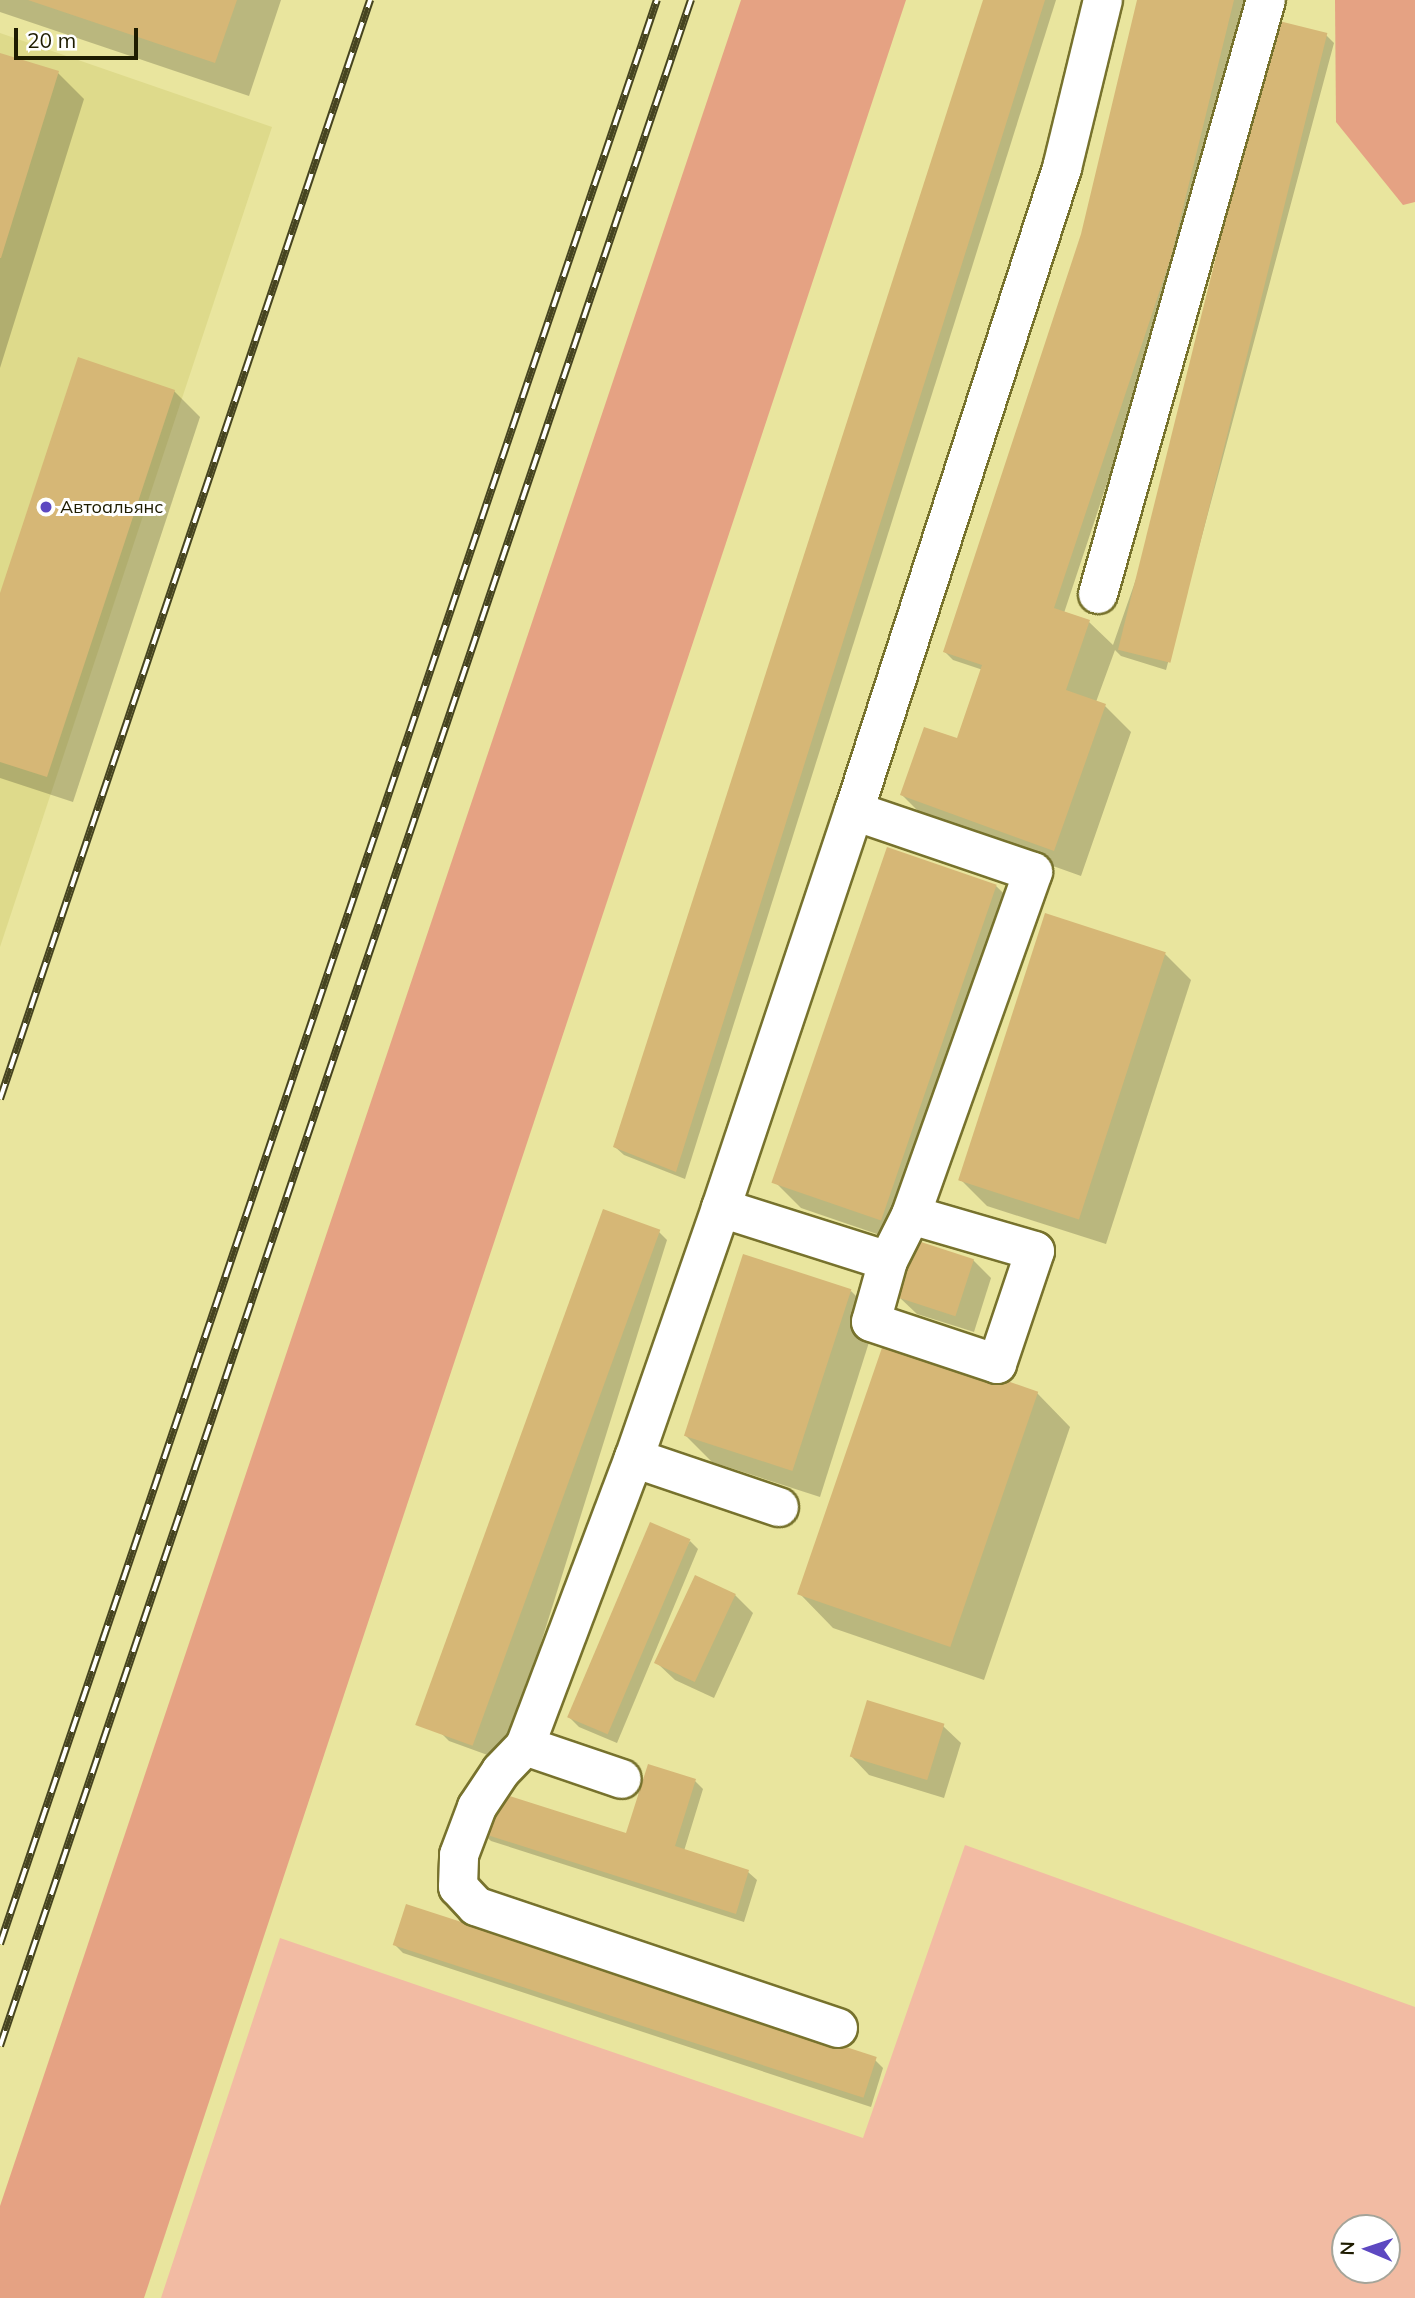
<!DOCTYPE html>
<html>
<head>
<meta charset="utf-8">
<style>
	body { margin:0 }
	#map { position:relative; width:1415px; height:2298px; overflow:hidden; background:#e9e59e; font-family:Mulish,sans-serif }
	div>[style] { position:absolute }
	.built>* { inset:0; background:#deda8b }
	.green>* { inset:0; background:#f2bba3 }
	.forest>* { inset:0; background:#e5a283 }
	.shadow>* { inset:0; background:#0003 }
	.building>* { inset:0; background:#d6b776; transform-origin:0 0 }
	.roads { filter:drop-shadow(2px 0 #77722d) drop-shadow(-2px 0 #77722d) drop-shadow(0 2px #77722d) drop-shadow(0 -2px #77722d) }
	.minor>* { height:38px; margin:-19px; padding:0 19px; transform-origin:19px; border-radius:19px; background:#fff }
	.rail>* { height:8px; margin-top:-4px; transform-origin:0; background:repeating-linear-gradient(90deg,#fff 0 16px,#464420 0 32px); box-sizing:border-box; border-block:2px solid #464420 }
	.dots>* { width:19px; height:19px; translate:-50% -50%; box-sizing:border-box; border:4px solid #fff; border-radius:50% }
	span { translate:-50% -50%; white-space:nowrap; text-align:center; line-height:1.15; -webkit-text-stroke:6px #fff; paint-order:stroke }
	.poi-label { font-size:18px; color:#1e1c01 }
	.left { translate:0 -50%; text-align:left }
	.north { position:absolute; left:1331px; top:2214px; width:70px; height:70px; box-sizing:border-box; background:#fff; border:2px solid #a5a499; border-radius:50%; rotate:272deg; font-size:19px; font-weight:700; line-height:28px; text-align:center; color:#1e1c01 }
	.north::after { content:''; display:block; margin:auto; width:24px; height:32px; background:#5d48c1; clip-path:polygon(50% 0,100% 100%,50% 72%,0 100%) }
	.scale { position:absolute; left:14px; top:28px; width:124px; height:32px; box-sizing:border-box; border:4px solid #1e1c01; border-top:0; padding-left:9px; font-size:21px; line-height:24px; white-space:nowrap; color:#1e1c01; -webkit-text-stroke:5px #fff; paint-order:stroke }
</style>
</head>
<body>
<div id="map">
	<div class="built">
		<div style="clip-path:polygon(0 33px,272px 127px,0 947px)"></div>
	</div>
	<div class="green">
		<div style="clip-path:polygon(evenodd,965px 1845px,1415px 2007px,1415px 2298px,161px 2298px,280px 1938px,863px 2138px,965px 1845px,1345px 2228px,1387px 2228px,1387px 2270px,1345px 2270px,1345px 2228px)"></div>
	</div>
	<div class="forest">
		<div style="clip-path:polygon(741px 0,906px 0,144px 2298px,0 2298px,0 2206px)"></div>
		<div style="clip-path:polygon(1335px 0,1415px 0,1415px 202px,1403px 205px,1336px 122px)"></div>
	</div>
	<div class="shadow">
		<div style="clip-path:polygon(0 0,281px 0,249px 96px,0 12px)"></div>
		<div style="clip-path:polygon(985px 0,1056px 0,685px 1179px,624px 1155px,615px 1147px)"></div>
		<div style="clip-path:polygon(1139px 0,1244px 0,1179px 266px,1064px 613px,1089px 622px,1113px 645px,1326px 35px,1334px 43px,1166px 670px,1121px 656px,1115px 650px,1096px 702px,1105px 706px,1131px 732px,1081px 876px,928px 821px,902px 795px,958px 741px,983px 670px,953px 660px,945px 652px,1082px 235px)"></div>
		<div style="clip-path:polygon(0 54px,58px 73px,84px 99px,0 368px)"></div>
		<div style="clip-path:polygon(174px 391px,200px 417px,73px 802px,0 778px,0 598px)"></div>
		<div style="clip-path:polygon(888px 849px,996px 886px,1023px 912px,909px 1245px,801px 1208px,775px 1182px)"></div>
		<div style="clip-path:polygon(1165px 954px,1191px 980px,1106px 1244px,987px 1206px,961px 1180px)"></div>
		<div style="clip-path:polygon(659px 1232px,667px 1240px,504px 1761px,449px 1741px,441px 1733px)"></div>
		<div style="clip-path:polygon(973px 1260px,991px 1278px,974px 1332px,917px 1314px,899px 1297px)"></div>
		<div style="clip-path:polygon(851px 1291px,877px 1317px,820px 1497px,712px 1462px,686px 1436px)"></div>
		<div style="clip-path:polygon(1037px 1393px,1070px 1427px,984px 1680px,833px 1628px,800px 1594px)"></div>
		<div style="clip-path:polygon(690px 1541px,698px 1549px,617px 1743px,579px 1727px,570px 1718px)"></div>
		<div style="clip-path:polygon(735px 1595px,753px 1613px,714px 1698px,675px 1680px,657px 1663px)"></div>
		<div style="clip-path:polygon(868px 1702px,943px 1726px,961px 1743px,944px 1798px,869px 1775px,852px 1757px)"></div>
		<div style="clip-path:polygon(695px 1781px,703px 1789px,684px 1851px,748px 1872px,757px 1880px,744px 1922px,491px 1841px,482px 1833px,627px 1835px)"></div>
		<div style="clip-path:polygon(394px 1944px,875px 2060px,883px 2068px,871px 2107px,403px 1953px)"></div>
	</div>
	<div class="building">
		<div style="clip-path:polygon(28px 0,237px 0,215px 63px)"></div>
		<div style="clip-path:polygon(983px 0,1045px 0,676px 1172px,613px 1147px)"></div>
		<div style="clip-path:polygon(1137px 0,1234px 0,1171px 257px,1054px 608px,1090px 620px,1066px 690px,1106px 704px,1054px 851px,900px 795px,924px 727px,957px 738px,982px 665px,943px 652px,1081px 234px)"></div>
		<div style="left:1275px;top:20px;width:54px;height:649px;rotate:14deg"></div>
		<div style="clip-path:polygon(0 53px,59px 71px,1px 258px,0 258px)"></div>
		<div style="clip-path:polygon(78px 357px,175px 390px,47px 777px,0 762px,0 593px)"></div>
		<div style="left:887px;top:847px;width:116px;height:355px;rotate:19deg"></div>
		<div style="left:1045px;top:913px;width:127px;height:281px;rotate:18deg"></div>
		<div style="left:603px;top:1209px;width:61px;height:549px;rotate:20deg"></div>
		<div style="left:915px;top:1240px;width:62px;height:60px;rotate:18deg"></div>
		<div style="left:743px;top:1254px;width:114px;height:191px;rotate:18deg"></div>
		<div style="left:885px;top:1339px;width:162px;height:270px;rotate:19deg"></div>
		<div style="left:650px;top:1522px;width:44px;height:212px;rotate:23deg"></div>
		<div style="left:695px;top:1575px;width:45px;height:97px;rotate:25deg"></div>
		<div style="left:867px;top:1700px;width:81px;height:59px;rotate:17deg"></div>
		<div style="clip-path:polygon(648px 1764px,696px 1779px,675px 1846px,749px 1870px,736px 1914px,481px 1833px,494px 1791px,626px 1833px)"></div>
		<div style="left:406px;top:1904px;width:495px;height:43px;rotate:18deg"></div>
	</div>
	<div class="roads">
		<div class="minor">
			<div style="left:1098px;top:594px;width:617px;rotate:-74.21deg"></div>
			<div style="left:854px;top:811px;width:189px;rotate:18.8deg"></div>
			<div style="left:1033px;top:872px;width:364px;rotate:109.6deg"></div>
			<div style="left:721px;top:1208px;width:175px;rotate:17.6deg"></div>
			<div style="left:888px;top:1261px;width:63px;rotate:105.6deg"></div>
			<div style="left:871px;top:1322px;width:133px;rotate:18.4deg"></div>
			<div style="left:997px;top:1364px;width:119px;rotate:-71.4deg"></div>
			<div style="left:1035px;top:1251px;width:129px;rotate:-163.8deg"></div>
			<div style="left:911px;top:1215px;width:51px;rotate:116.6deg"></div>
			<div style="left:634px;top:1458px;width:153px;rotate:18.7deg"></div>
			<div style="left:525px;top:1746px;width:102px;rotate:18.8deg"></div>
			<div style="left:838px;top:2028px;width:382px;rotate:-161.4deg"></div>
			<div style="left:476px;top:1906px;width:26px;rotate:-133deg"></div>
			<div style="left:458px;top:1887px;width:32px;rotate:-88deg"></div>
			<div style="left:459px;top:1855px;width:51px;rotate:-69.4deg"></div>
			<div style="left:477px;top:1807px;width:43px;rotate:-56.3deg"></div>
			<div style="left:501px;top:1771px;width:35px;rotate:-46deg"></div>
			<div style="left:525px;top:1746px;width:308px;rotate:-69.3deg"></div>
			<div style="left:634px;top:1458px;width:265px;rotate:-70.8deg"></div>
			<div style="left:721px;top:1208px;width:419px;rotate:-71.5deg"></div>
			<div style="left:854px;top:811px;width:676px;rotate:-72.07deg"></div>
			<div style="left:1062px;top:168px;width:173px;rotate:-76.3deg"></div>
		</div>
	</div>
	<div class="rail">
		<div style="left:0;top:1099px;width:1160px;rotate:-71.39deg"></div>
		<div style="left:0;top:1944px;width:2052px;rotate:-71.33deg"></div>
		<div style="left:0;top:2046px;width:2160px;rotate:-71.34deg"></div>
	</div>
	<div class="dots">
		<div style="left:46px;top:507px;background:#5d48c1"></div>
	</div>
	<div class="poi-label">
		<span class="left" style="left:60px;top:507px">Автоальянс</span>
	</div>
	<div class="north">N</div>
	<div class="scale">20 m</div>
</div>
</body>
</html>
